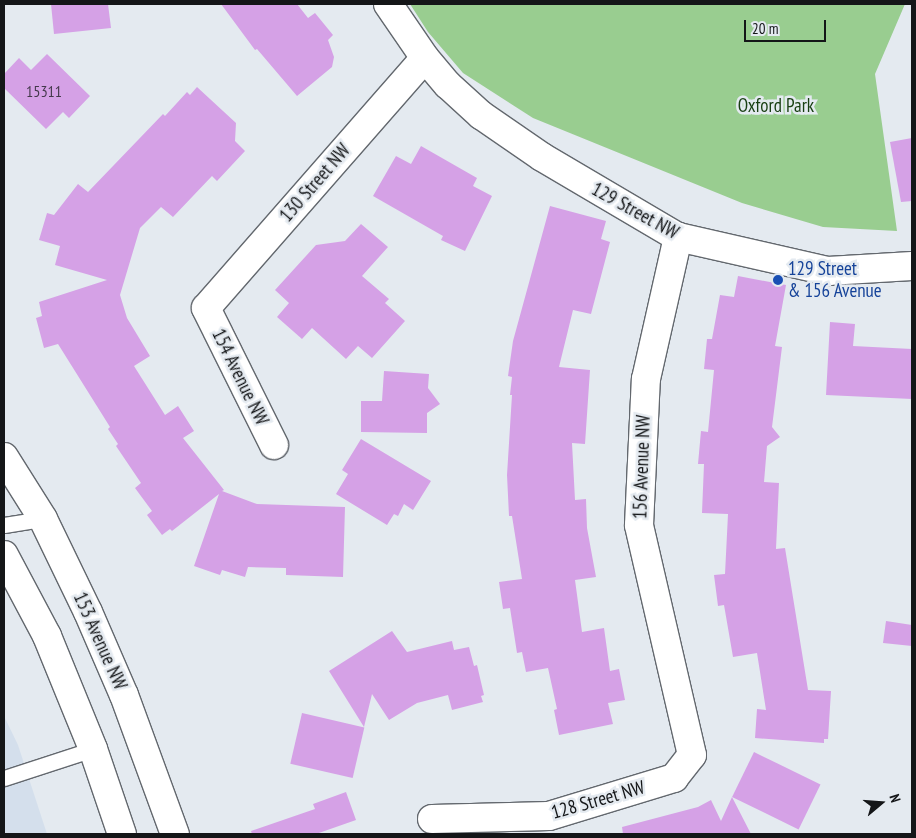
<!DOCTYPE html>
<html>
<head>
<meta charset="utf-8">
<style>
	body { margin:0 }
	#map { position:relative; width:916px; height:838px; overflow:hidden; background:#e4eaf0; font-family:"PT Sans Narrow",sans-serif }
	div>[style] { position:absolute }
	.built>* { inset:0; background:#d4dfec }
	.green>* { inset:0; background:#99cd90 }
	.building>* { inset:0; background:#d5a1e6; transform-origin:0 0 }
	.roads { filter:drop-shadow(1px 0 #63686e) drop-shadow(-1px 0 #63686e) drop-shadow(0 1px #63686e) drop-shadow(0 -1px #63686e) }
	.service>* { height:15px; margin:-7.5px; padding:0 7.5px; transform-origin:7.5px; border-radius:7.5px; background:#fff }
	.minor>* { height:28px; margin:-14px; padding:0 14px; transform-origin:14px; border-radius:14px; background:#fff }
	.tertiary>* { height:28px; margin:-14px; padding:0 14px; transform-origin:14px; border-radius:14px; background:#fff }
	.secondary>* { height:28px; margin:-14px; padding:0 14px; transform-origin:14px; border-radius:14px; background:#fff }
	.dots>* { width:14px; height:14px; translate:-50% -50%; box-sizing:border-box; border:2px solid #e4eaf0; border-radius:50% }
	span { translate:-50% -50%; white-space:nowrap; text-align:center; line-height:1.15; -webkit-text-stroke:5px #e4eaf0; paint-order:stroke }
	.number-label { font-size:16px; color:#44394c }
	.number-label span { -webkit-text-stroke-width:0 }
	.park-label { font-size:19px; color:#183f12 }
	.street-label { font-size:19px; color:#141618 }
	.transit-label { font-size:19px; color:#164399 }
	.left { translate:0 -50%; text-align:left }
	.frame { position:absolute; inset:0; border:5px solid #141618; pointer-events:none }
	.north { position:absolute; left:856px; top:778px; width:50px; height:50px; -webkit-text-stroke:4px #e4eaf0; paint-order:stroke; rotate:72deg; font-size:14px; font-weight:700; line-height:20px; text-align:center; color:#141618 }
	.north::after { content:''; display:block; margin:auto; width:18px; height:22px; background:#141618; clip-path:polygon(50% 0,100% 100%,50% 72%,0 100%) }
	.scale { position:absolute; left:744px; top:20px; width:82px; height:22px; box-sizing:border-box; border:2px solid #141618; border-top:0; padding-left:6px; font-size:15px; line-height:18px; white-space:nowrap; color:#141618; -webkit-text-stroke:4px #e4eaf0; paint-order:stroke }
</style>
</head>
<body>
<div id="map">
	<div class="built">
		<div style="clip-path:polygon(4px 716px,18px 745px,47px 834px,4px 834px)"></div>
	</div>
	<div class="green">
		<div style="clip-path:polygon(410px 4px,905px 4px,875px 74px,897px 231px,823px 227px,742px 203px,533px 118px,463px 73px,428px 32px)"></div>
	</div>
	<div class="building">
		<div style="clip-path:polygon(51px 4px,108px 4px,111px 28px,54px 34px)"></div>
		<div style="clip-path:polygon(221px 4px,297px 4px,308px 18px,315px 13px,333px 35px,328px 40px,334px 57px,332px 67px,297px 96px,257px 49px,255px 50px)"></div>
		<div style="clip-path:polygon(47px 54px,90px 96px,69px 118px,63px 112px,46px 129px,4px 88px,4px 74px,19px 58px,31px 70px)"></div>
		<div style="clip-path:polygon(197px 87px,236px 123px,235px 141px,245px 151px,217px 181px,212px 176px,173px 217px,161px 207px,140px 228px,120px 295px,127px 318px,150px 356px,134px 366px,165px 415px,178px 406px,194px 431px,183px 438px,224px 490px,222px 491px,257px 504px,345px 507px,343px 577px,286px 575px,286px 568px,248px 567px,245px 577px,222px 570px,220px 575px,194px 566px,219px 494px,172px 531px,170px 529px,162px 535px,147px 515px,152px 511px,135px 488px,141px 483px,116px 446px,118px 444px,108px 429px,110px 427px,58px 344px,44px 348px,36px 318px,42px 316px,39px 302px,107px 280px,55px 265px,60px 246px,39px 240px,47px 213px,54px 215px,78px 184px,88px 192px,163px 114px,165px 116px,187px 92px,190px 95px)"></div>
		<div style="clip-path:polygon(912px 138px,912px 201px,901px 202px,890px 142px)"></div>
		<div style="clip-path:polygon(421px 146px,477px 178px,473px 186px,492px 196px,465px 251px,441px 240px,443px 236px,373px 196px,396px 156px,411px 164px)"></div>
		<div style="clip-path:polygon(550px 206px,606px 221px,601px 239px,610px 242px,591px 314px,573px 310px,559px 367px,590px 370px,585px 444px,572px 443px,575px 500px,586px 499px,587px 528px,596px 577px,575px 580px,582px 632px,604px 628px,610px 671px,619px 669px,625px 700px,608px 703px,613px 724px,559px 735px,554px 710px,557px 709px,548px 668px,526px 672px,522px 652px,517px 653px,510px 608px,503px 609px,499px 582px,522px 579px,512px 516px,509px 516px,507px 475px,512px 395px,510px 395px,512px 377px,508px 376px,513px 341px)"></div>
		<div style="clip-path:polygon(361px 224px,388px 247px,362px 276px,389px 299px,385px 303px,405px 321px,372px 358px,358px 346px,346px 359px,312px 328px,302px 339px,277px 317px,289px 303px,275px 290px,316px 245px,345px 241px)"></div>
		<div style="clip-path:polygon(738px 276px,786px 285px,775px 346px,782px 347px,772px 427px,780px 437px,767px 446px,764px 482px,779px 483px,776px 549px,785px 548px,808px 690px,831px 691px,828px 739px,824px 739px,824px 743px,755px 738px,757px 709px,766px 710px,757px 653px,733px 657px,724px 605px,718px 606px,714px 575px,725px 574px,728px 514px,702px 513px,704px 464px,698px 464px,701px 431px,708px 432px,714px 370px,704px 369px,707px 339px,712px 339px,720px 295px,734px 297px)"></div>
		<div style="clip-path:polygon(830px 322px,855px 324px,853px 346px,912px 349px,912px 399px,826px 395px)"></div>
		<div style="clip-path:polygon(384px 371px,429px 374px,428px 388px,440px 404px,427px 413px,427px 433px,361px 432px,361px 401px,382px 401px)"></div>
		<div style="clip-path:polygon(361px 439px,431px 481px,413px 510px,404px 504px,398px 516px,394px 514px,387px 525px,336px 494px,348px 474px,342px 470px)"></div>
		<div style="clip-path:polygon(886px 621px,912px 625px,912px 646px,883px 643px)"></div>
		<div style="clip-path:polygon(392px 631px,407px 652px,452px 641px,454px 650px,469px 647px,474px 666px,477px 665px,484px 695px,481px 696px,483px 702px,452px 710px,448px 695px,417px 703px,389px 720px,372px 694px,364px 727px,329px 671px)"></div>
		<div style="left:302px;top:713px;width:64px;height:52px;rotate:13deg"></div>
		<div style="left:754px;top:752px;width:74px;height:50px;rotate:26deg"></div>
		<div style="clip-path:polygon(346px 792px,356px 820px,316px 834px,252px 834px,251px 831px,315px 809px,313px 804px)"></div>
		<div style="clip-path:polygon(732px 797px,751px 834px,623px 834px,622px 827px,698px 807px,711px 800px,721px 821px)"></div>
	</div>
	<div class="roads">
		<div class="service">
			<div style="left:4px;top:525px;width:39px;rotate:-9deg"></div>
			<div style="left:4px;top:778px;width:94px;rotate:-18deg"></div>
		</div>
		<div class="minor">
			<div style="left:274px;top:445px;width:153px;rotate:-116.4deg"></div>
			<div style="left:206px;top:308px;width:332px;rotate:-48.8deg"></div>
			<div style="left:432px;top:819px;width:117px;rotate:-1.5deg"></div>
			<div style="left:549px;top:816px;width:131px;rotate:-16.9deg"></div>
			<div style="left:674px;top:778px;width:29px;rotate:-52deg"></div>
			<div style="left:692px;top:755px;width:236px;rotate:-103deg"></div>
			<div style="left:639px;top:525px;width:146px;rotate:-87.3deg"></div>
			<div style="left:646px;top:379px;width:146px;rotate:-77.3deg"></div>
		</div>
		<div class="tertiary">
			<div style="left:388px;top:4px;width:65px;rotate:55.6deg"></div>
			<div style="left:425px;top:58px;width:35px;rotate:50deg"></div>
			<div style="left:448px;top:85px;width:45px;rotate:42.3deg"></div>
			<div style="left:481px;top:115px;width:74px;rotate:34.5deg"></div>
			<div style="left:542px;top:157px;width:158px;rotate:30.5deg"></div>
			<div style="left:678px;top:237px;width:154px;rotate:12.8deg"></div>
			<div style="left:828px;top:271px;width:84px;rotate:-3.4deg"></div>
		</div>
		<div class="secondary">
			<div style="left:4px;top:457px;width:73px;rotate:57.8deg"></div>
			<div style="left:43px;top:519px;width:103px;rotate:64.2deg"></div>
			<div style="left:88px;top:612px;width:90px;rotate:66.6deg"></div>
			<div style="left:124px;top:695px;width:148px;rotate:69.9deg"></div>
			<div style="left:4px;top:555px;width:92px;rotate:62deg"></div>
			<div style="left:47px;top:636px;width:122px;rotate:67.8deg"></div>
			<div style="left:93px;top:749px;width:90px;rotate:71.2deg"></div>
		</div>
	</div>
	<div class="dots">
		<div style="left:778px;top:280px;background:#1a4fb4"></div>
	</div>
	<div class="number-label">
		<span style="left:44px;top:91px">15311</span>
	</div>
	<div class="park-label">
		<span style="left:776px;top:106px">Oxford Park</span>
	</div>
	<div class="street-label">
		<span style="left:315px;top:183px;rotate:-49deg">130 Street NW</span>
		<span style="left:635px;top:211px;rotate:29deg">129 Street NW</span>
		<span style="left:240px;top:377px;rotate:64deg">154 Avenue NW</span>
		<span style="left:642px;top:467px;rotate:-88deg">156 Avenue NW</span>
		<span style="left:100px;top:641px;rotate:66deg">153 Avenue NW</span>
		<span style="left:598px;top:800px;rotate:-16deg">128 Street NW</span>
	</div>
	<div class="transit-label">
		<span class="left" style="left:788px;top:280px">129 Street<br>&amp; 156 Avenue</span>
	</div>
	<div class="frame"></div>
	<div class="north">N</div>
	<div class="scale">20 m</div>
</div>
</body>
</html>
